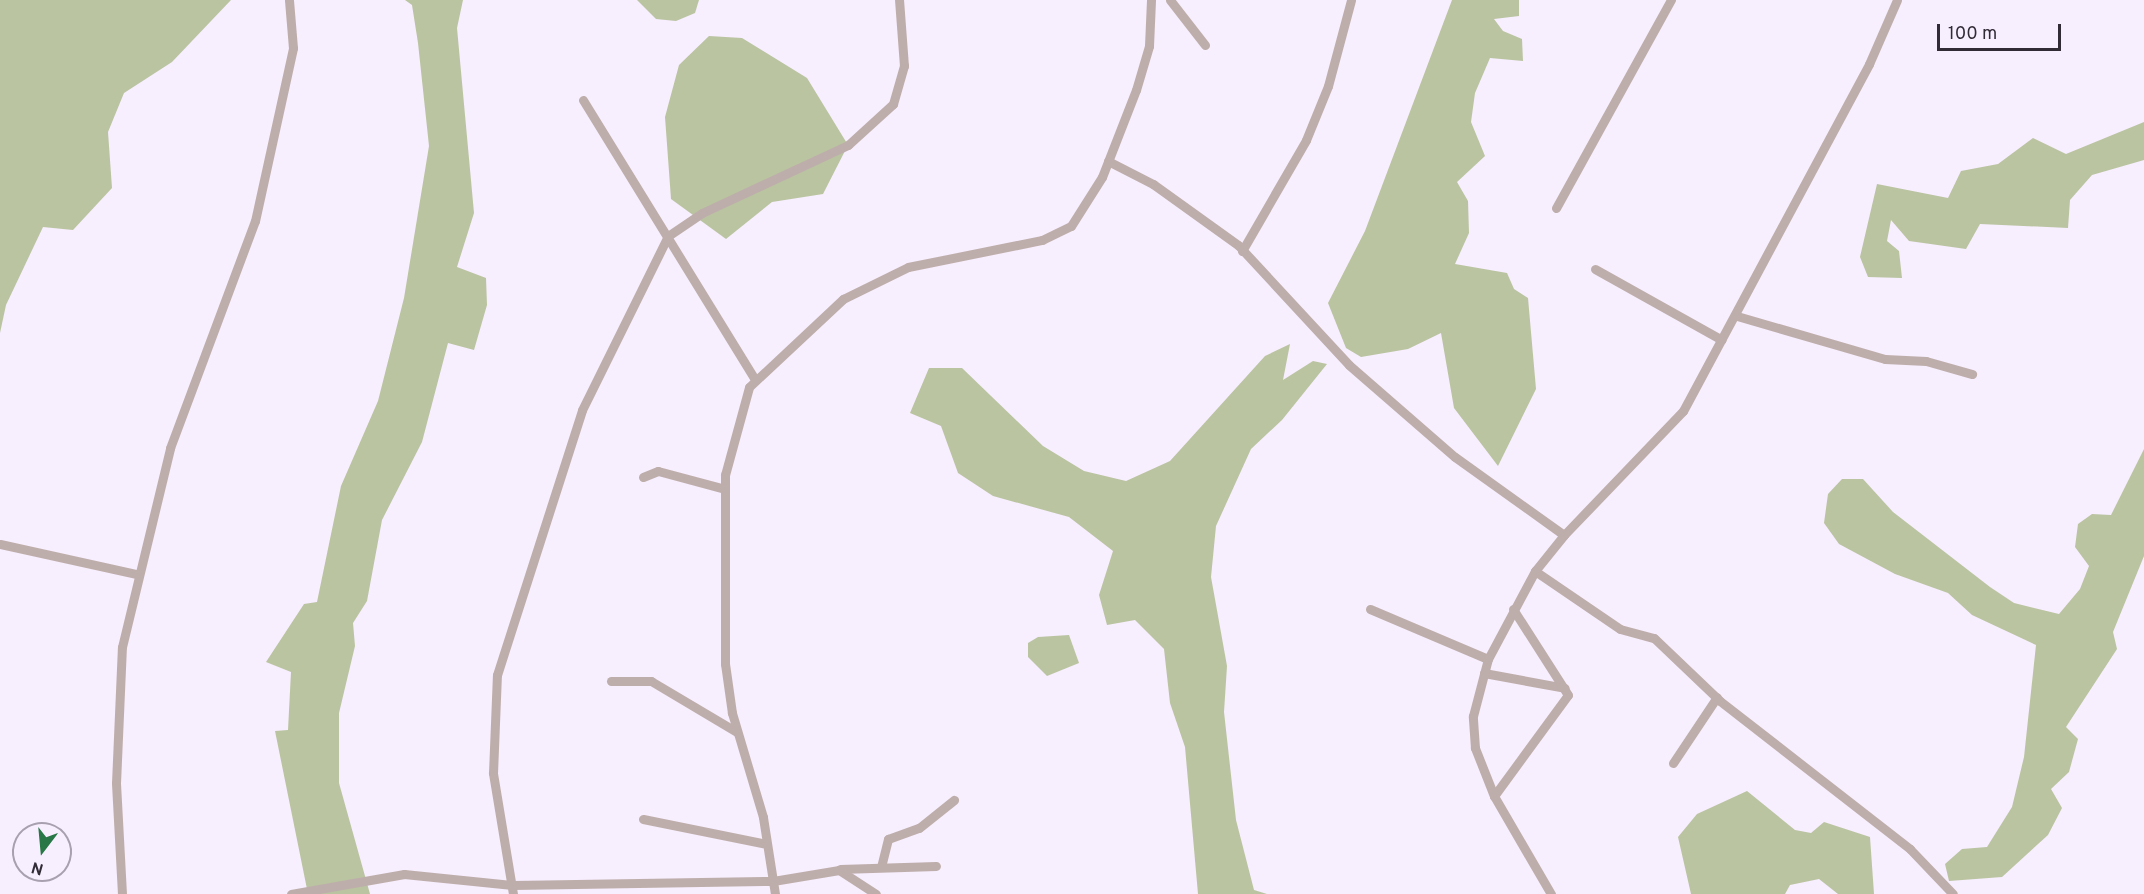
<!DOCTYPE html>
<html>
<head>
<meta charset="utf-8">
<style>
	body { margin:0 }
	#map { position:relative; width:2144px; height:894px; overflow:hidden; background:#f7eefe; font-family:Overpass,sans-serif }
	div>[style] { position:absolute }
	.green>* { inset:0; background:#bac4a1 }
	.minor>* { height:9px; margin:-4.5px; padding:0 4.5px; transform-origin:4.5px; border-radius:4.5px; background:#beaeab }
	span { translate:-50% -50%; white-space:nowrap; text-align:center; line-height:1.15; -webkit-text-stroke:4.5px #f7eefe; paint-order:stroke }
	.north { position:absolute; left:12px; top:822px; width:60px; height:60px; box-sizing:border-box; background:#f7eefe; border:2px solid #a8a0ae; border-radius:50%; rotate:196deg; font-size:16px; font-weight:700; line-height:24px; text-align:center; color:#312b36 }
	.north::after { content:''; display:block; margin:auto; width:21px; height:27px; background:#287747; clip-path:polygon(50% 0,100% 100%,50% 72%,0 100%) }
	.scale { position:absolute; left:1937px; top:24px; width:124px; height:27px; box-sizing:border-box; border:3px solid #312b36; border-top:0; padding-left:8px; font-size:18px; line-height:21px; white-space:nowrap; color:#312b36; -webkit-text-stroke:4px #f7eefe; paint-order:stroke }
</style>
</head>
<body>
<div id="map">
	<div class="green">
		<div style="clip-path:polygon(0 0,231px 0,172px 62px,124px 93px,108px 132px,112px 188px,73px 230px,43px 227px,6px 305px,0 333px)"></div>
		<div style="clip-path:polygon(405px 0,463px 0,457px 28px,474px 213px,457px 267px,486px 278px,487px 305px,474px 350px,448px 343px,422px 442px,382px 520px,367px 601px,353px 623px,355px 646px,339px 713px,339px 783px,370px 894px,308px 894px,275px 731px,288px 730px,291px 672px,266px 662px,304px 604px,317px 602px,341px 486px,378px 401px,404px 298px,429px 146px,418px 43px,412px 5px)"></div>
		<div style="clip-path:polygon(637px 0,699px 0,695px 13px,676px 21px,656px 19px)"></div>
		<div style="clip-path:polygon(1452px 0,1519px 0,1519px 16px,1494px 19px,1503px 31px,1522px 39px,1523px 61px,1490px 58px,1475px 93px,1471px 122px,1485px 156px,1457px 182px,1468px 201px,1469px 233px,1455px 264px,1507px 273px,1514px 289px,1528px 298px,1536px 389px,1498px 466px,1454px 408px,1441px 333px,1408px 349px,1361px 357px,1346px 348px,1328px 303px,1365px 231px)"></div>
		<div style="clip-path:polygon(709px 36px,742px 38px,807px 78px,848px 145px,823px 194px,772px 202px,726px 239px,671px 199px,665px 117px,679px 65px)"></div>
		<div style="clip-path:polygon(2144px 122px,2144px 160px,2092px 175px,2070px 200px,2068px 228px,1980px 224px,1966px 249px,1909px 241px,1891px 220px,1887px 241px,1899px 251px,1902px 278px,1868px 277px,1860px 257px,1877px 184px,1948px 198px,1961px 171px,1998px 164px,2033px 138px,2066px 154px)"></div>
		<div style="clip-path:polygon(1290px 344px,1283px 380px,1313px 361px,1327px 364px,1282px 420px,1251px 449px,1216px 526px,1211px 577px,1227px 666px,1224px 712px,1236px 820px,1254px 890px,1267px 894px,1198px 894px,1185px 747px,1170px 703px,1164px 649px,1135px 620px,1107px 625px,1099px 595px,1113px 551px,1069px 517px,993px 496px,958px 473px,941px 426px,910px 413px,929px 368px,962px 368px,1043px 446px,1084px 471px,1126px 481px,1170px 461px,1265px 356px)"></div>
		<div style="clip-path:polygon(2144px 449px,2144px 556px,2113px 632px,2117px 649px,2066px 727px,2078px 739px,2069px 772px,2051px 789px,2062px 808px,2048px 835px,2002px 877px,1949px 881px,1945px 864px,1962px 849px,1987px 847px,2012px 807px,2024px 757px,2036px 645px,1972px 615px,1948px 593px,1895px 574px,1839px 544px,1824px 523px,1828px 494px,1842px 479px,1863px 479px,1893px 512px,1990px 587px,2014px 603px,2059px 614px,2080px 589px,2089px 566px,2075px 547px,2078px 524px,2092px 514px,2111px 515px)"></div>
		<div style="clip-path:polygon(1069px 635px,1079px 663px,1047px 676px,1028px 657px,1028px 643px,1038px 637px)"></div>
		<div style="clip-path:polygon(1747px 791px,1795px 830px,1811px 833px,1824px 822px,1870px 837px,1874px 894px,1838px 894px,1819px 879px,1790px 885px,1785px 894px,1691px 894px,1678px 837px,1697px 814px)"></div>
	</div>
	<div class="minor">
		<div style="left:1170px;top:0;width:57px;rotate:52.1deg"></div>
		<div style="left:583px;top:100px;width:326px;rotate:58.4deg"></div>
		<div style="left:1108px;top:161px;width:51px;rotate:27.1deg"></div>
		<div style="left:1153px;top:184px;width:105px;rotate:35.7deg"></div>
		<div style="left:1238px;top:245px;width:163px;rotate:47.2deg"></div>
		<div style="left:1349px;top:365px;width:140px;rotate:41deg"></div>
		<div style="left:1455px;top:457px;width:134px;rotate:35.6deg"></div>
		<div style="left:1556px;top:208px;width:238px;rotate:-61.1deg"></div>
		<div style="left:1242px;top:251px;width:128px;rotate:-60deg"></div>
		<div style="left:1306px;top:140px;width:58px;rotate:-67.8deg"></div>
		<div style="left:1328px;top:86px;width:89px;rotate:-75deg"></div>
		<div style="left:1595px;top:269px;width:145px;rotate:29.2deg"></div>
		<div style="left:1737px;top:316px;width:154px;rotate:16.2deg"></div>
		<div style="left:1885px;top:359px;width:41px;rotate:2.8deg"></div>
		<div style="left:1926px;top:361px;width:48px;rotate:15.8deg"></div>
		<div style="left:643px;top:477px;width:16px;rotate:-22deg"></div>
		<div style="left:658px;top:471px;width:69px;rotate:15deg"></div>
		<div style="left:0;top:544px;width:140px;rotate:12.4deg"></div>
		<div style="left:1535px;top:571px;width:103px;rotate:34.3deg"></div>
		<div style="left:1620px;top:629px;width:35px;rotate:15deg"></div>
		<div style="left:1654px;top:638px;width:91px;rotate:43.7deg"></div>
		<div style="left:1720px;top:701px;width:241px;rotate:37.9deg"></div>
		<div style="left:1910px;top:849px;width:62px;rotate:46.3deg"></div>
		<div style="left:1370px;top:609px;width:128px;rotate:23deg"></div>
		<div style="left:1484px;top:673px;width:82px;rotate:10.5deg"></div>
		<div style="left:611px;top:681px;width:40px"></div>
		<div style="left:651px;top:681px;width:100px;rotate:30.7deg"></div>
		<div style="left:1673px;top:763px;width:79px;rotate:-56.3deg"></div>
		<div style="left:1494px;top:796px;width:125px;rotate:-53.8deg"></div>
		<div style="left:1568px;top:695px;width:102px;rotate:-122.6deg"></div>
		<div style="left:643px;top:819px;width:126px;rotate:11.4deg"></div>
		<div style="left:881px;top:867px;width:29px;rotate:-76deg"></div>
		<div style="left:888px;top:839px;width:33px;rotate:-20deg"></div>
		<div style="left:919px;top:828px;width:45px;rotate:-38.7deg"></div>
		<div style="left:840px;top:869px;width:96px;rotate:-1.8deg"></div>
		<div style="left:122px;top:894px;width:111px;rotate:-93.1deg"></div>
		<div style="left:116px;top:783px;width:136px;rotate:-87.5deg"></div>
		<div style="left:122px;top:647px;width:205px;rotate:-76.4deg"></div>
		<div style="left:170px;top:448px;width:242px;rotate:-69.5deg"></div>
		<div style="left:255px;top:221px;width:177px;rotate:-77.6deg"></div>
		<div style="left:293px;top:48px;width:48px;rotate:-94.8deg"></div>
		<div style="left:291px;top:894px;width:115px;rotate:-10deg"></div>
		<div style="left:404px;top:874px;width:110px;rotate:5.8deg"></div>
		<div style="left:513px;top:885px;width:260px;rotate:-0.9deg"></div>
		<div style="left:773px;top:881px;width:67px;rotate:-9.5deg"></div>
		<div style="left:839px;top:870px;width:44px;rotate:33deg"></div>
		<div style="left:513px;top:894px;width:123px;rotate:-99.4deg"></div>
		<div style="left:493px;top:773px;width:98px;rotate:-87.7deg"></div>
		<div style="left:497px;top:675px;width:278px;rotate:-72.2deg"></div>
		<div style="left:582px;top:410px;width:194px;rotate:-63.7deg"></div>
		<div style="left:668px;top:236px;width:41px;rotate:-34.1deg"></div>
		<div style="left:702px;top:213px;width:161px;rotate:-25deg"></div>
		<div style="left:848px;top:145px;width:61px;rotate:-42.3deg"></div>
		<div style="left:893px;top:104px;width:40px;rotate:-74deg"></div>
		<div style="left:904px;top:66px;width:66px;rotate:-94.3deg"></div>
		<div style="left:775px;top:894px;width:78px;rotate:-98.9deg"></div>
		<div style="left:763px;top:817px;width:109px;rotate:-106.6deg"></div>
		<div style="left:732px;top:713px;width:49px;rotate:-98.1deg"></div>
		<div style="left:725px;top:664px;width:189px;rotate:-90deg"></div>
		<div style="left:725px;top:475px;width:91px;rotate:-74.7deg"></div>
		<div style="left:749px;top:387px;width:129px;rotate:-43.1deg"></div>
		<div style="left:843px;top:299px;width:72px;rotate:-26.2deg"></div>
		<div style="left:908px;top:267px;width:137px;rotate:-11.4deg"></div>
		<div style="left:1042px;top:240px;width:32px;rotate:-26deg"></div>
		<div style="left:1071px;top:226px;width:58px;rotate:-57.7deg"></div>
		<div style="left:1102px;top:177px;width:93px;rotate:-68.7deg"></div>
		<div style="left:1136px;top:90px;width:46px;rotate:-73.5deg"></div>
		<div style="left:1149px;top:46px;width:46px;rotate:-87.5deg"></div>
		<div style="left:1551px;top:894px;width:113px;rotate:-120.2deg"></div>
		<div style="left:1494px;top:796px;width:52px;rotate:-111.6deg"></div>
		<div style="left:1475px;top:748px;width:32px;rotate:-94deg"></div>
		<div style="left:1473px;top:716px;width:59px;rotate:-75.3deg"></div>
		<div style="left:1488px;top:659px;width:100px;rotate:-61.9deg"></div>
		<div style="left:1535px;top:571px;width:46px;rotate:-51.1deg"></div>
		<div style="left:1564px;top:535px;width:172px;rotate:-46.2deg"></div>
		<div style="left:1683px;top:411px;width:394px;rotate:-61.8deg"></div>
		<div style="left:1869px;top:64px;width:70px;rotate:-66.4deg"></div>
	</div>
	<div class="north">N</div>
	<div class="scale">100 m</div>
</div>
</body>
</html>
